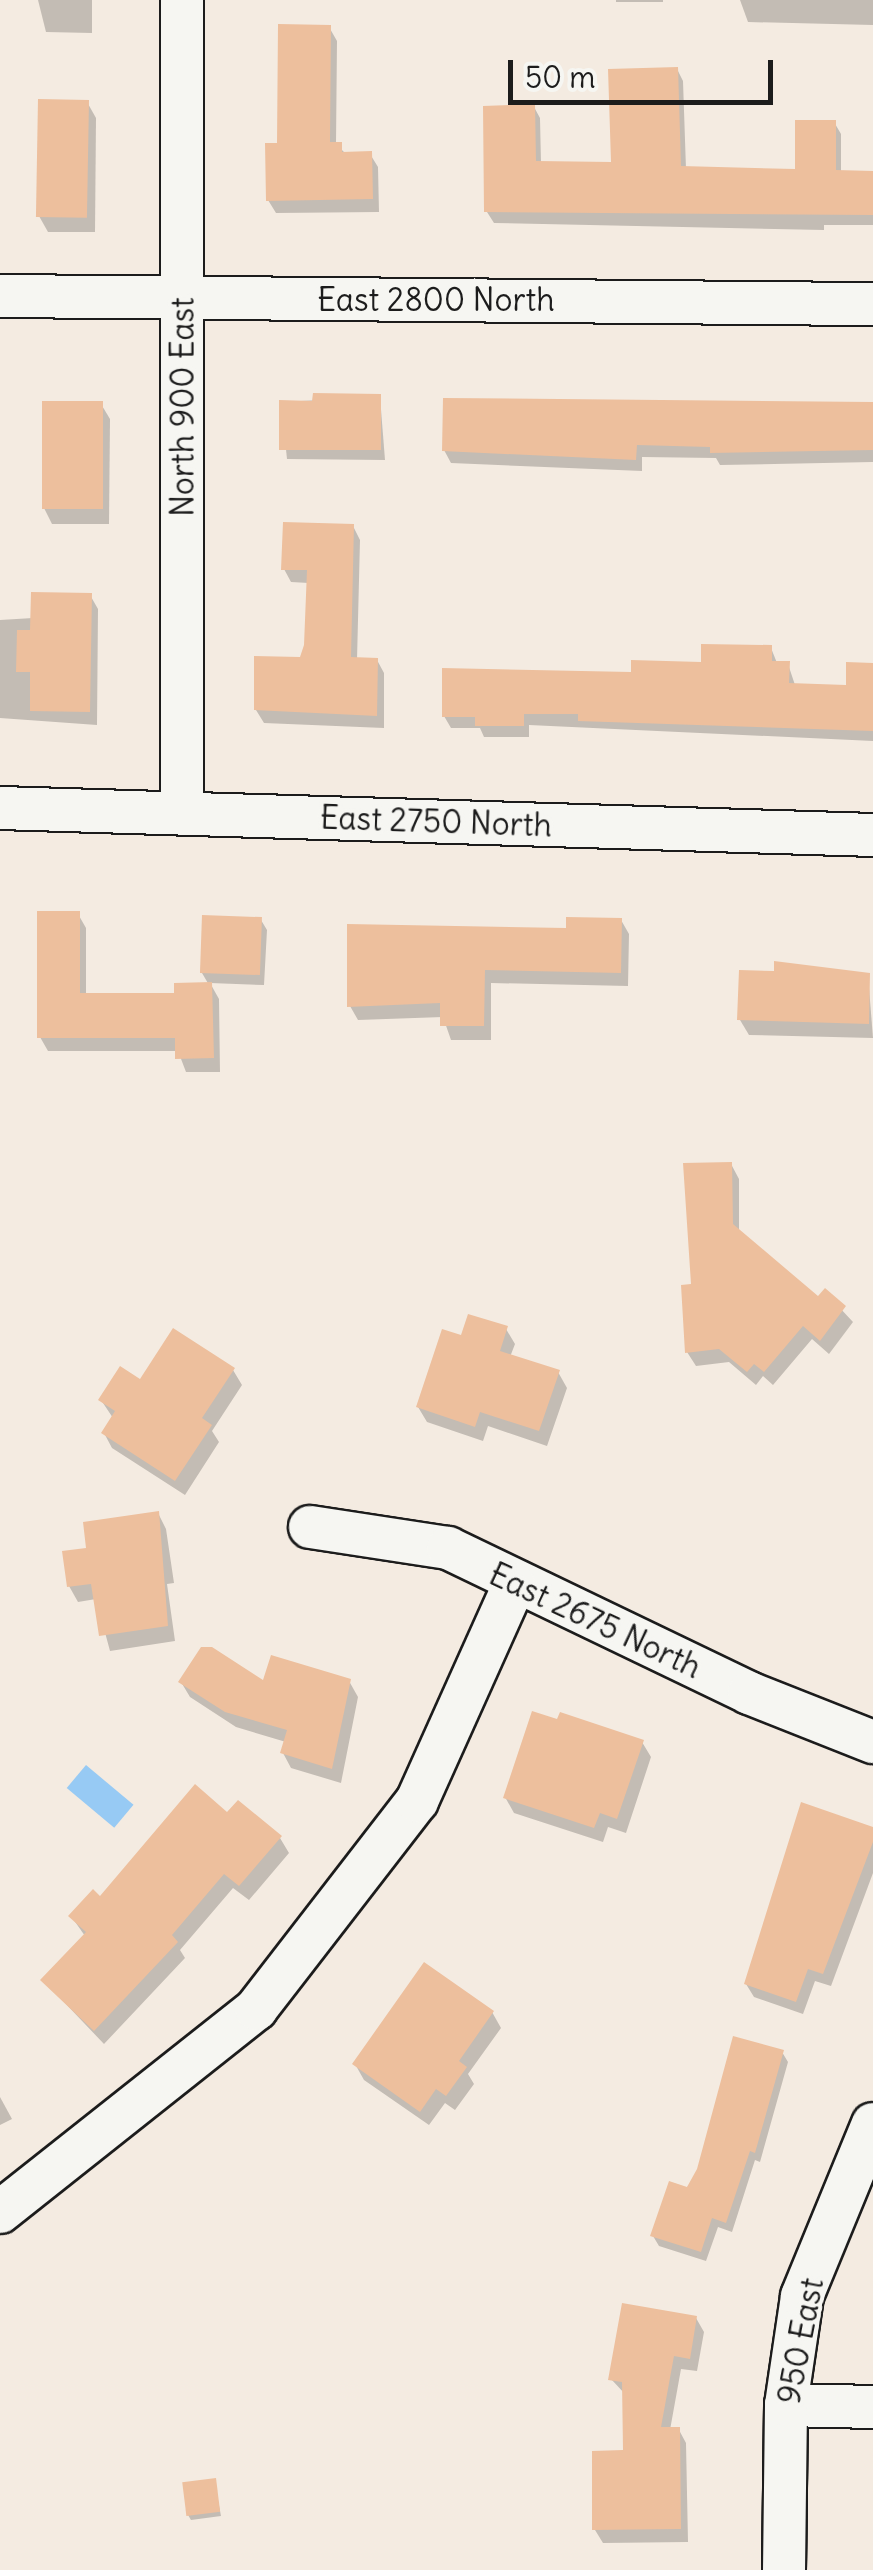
<!DOCTYPE html>
<html>
<head>
<meta charset="utf-8">
<style>
	body { margin:0 }
	#map { position:relative; width:873px; height:2570px; overflow:hidden; background:#f4ebe1; font-family:Delius,sans-serif }
	div>[style] { position:absolute }
	.water>* { inset:0; background:#97caf4; transform-origin:0 0 }
	.shadow>* { inset:0; background:#0003; transform-origin:0 0 }
	.building>* { inset:0; background:#edbf9d; transform-origin:0 0 }
	.roads { filter:drop-shadow(2px 0 #1c1c1c) drop-shadow(-2px 0 #1c1c1c) drop-shadow(0 2px #1c1c1c) drop-shadow(0 -2px #1c1c1c) }
	.minor>* { height:42px; margin:-21px; padding:0 21px; transform-origin:21px; border-radius:21px; background:#f6f6f2 }
	span { translate:-50% -50%; white-space:nowrap; text-align:center; line-height:1.15; -webkit-text-stroke:8px #f6f6f2; paint-order:stroke }
	.street-label { font-size:32px; color:#1c1c1c }
	.scale { position:absolute; left:508px; top:60px; width:265px; height:45px; box-sizing:border-box; border:5px solid #1c1c1c; border-top:0; padding-left:12px; font-size:30px; line-height:35px; white-space:nowrap; color:#1c1c1c; -webkit-text-stroke:8px #f6f6f2; paint-order:stroke }
</style>
</head>
<body>
<div id="map">
	<div class="water">
		<div style="left:86px;top:1765px;width:62px;height:30px;rotate:40deg"></div>
	</div>
	<div class="shadow">
		<div style="clip-path:polygon(38px 0,92px 0,92px 33px,46px 32px)"></div>
		<div style="left:616px;top:0;width:47px;height:2px"></div>
		<div style="clip-path:polygon(740px 0,873px 0,873px 25px,748px 22px)"></div>
		<div style="clip-path:polygon(329px 27px,337px 41px,336px 144px,346px 154px,370px 154px,378px 167px,379px 212px,276px 213px,268px 200px,280px 145px)"></div>
		<div style="clip-path:polygon(677px 69px,683px 81px,686px 169px,798px 171px,834px 122px,841px 134px,841px 173px,873px 173px,873px 225px,824px 225px,824px 230px,494px 223px,487px 212px,534px 107px,540px 118px,541px 163px,614px 165px)"></div>
		<div style="clip-path:polygon(87px 102px,96px 118px,95px 232px,48px 232px,39px 216px)"></div>
		<div style="clip-path:polygon(380px 397px,385px 460px,287px 459px,281px 402px)"></div>
		<div style="clip-path:polygon(445px 400px,873px 404px,873px 462px,720px 465px,716px 458px,642px 457px,642px 471px,451px 463px,444px 450px)"></div>
		<div style="clip-path:polygon(101px 404px,110px 419px,109px 524px,52px 524px,44px 508px)"></div>
		<div style="clip-path:polygon(353px 526px,360px 540px,357px 660px,377px 660px,384px 673px,384px 728px,264px 723px,256px 710px,302px 659px,307px 645px,309px 583px,291px 582px,284px 569px)"></div>
		<div style="clip-path:polygon(90px 595px,98px 609px,97px 725px,0 718px,0 620px,33px 618px)"></div>
		<div style="clip-path:polygon(771px 648px,777px 663px,788px 664px,795px 685px,848px 687px,873px 666px,873px 741px,529px 725px,529px 737px,484px 737px,480px 728px,451px 728px,444px 716px)"></div>
		<div style="clip-path:polygon(78px 914px,86px 928px,86px 996px,177px 996px,209px 985px,202px 973px,261px 920px,267px 930px,264px 985px,210px 983px,219px 999px,220px 1072px,186px 1072px,178px 1051px,48px 1051px,40px 1037px)"></div>
		<div style="clip-path:polygon(621px 920px,629px 934px,628px 986px,491px 983px,491px 1040px,451px 1040px,443px 1017px,358px 1020px,350px 1006px,569px 930px)"></div>
		<div style="clip-path:polygon(868px 975px,873px 1038px,749px 1035px,740px 1020px)"></div>
		<div style="clip-path:polygon(731px 1164px,739px 1179px,739px 1233px,818px 1300px,825px 1292px,853px 1322px,829px 1354px,812px 1339px,773px 1385px,763px 1376px,756px 1385px,729px 1362px,696px 1366px,687px 1352px,693px 1286px)"></div>
		<div style="clip-path:polygon(506px 1329px,515px 1344px,510px 1357px,558px 1372px,567px 1388px,547px 1446px,488px 1426px,483px 1441px,427px 1422px,418px 1407px,463px 1339px)"></div>
		<div style="clip-path:polygon(233px 1370px,242px 1385px,212px 1431px,219px 1442px,185px 1495px,112px 1448px,104px 1433px,113px 1418px,101px 1400px,141px 1382px)"></div>
		<div style="clip-path:polygon(158px 1513px,166px 1529px,174px 1583px,167px 1584px,175px 1641px,110px 1651px,96px 1599px,78px 1602px,69px 1586px,89px 1550px)"></div>
		<div style="clip-path:polygon(349px 1681px,358px 1697px,341px 1783px,291px 1768px,283px 1753px,286px 1742px,236px 1727px,190px 1697px,181px 1682px)"></div>
		<div style="clip-path:polygon(642px 1742px,651px 1757px,626px 1833px,608px 1827px,603px 1842px,514px 1813px,505px 1797px)"></div>
		<div style="clip-path:polygon(228px 1815px,280px 1838px,289px 1853px,249px 1900px,233px 1888px,180px 1950px,185px 1958px,104px 2044px,43px 1980px,85px 1936px,71px 1916px)"></div>
		<div style="clip-path:polygon(873px 1830px,873px 1873px,831px 1986px,815px 1981px,803px 2014px,754px 1997px,746px 1984px)"></div>
		<div style="clip-path:polygon(492px 2012px,501px 2028px,468px 2074px,474px 2084px,455px 2110px,445px 2103px,429px 2125px,364px 2080px,355px 2064px)"></div>
		<div style="clip-path:polygon(782px 2052px,788px 2062px,760px 2162px,755px 2160px,732px 2232px,718px 2227px,706px 2261px,659px 2246px,653px 2236px)"></div>
		<div style="clip-path:polygon(0 2097px,12px 2119px,0 2125px)"></div>
		<div style="clip-path:polygon(696px 2318px,704px 2332px,697px 2371px,681px 2369px,670px 2430px,679px 2430px,686px 2443px,688px 2542px,603px 2543px,595px 2530px,626px 2452px,625px 2394px,611px 2379px)"></div>
		<div style="clip-path:polygon(214px 2480px,221px 2516px,191px 2520px,188px 2515px)"></div>
	</div>
	<div class="building">
		<div style="clip-path:polygon(278px 24px,331px 25px,330px 142px,342px 142px,342px 152px,372px 151px,373px 199px,266px 201px,265px 143px,277px 143px)"></div>
		<div style="clip-path:polygon(678px 67px,681px 166px,795px 169px,795px 120px,836px 120px,836px 170px,873px 171px,873px 215px,484px 212px,483px 106px,535px 104px,536px 161px,611px 162px,608px 69px)"></div>
		<div style="left:38px;top:99px;width:51px;height:118px;rotate:1deg"></div>
		<div style="clip-path:polygon(313px 393px,381px 394px,381px 450px,279px 450px,279px 400px,312px 401px)"></div>
		<div style="clip-path:polygon(443px 398px,873px 402px,873px 450px,710px 453px,710px 447px,637px 445px,636px 460px,442px 451px)"></div>
		<div style="left:42px;top:401px;width:61px;height:108px"></div>
		<div style="clip-path:polygon(283px 522px,354px 524px,351px 657px,378px 658px,377px 716px,254px 710px,254px 656px,300px 657px,304px 645px,307px 570px,281px 570px)"></div>
		<div style="clip-path:polygon(31px 592px,92px 593px,90px 712px,30px 711px,30px 672px,16px 672px,17px 630px,30px 630px)"></div>
		<div style="clip-path:polygon(701px 644px,772px 645px,772px 661px,790px 661px,789px 683px,846px 685px,846px 662px,873px 663px,873px 731px,578px 721px,578px 714px,524px 714px,524px 726px,475px 726px,475px 717px,442px 717px,442px 668px,631px 672px,631px 660px,701px 662px)"></div>
		<div style="clip-path:polygon(37px 911px,80px 911px,80px 993px,174px 993px,174px 983px,212px 982px,214px 1058px,175px 1059px,175px 1038px,37px 1038px)"></div>
		<div style="left:202px;top:915px;width:60px;height:58px;rotate:2deg"></div>
		<div style="clip-path:polygon(566px 917px,622px 918px,621px 973px,485px 970px,484px 1026px,440px 1026px,440px 1003px,347px 1007px,347px 924px,566px 928px)"></div>
		<div style="clip-path:polygon(774px 961px,870px 973px,869px 1024px,737px 1020px,739px 970px,774px 971px)"></div>
		<div style="clip-path:polygon(732px 1162px,733px 1224px,818px 1296px,825px 1288px,846px 1306px,820px 1341px,803px 1326px,764px 1372px,754px 1364px,747px 1372px,719px 1349px,685px 1353px,681px 1285px,691px 1284px,683px 1163px)"></div>
		<div style="clip-path:polygon(468px 1314px,508px 1326px,500px 1351px,560px 1370px,539px 1431px,480px 1412px,475px 1427px,416px 1407px,442px 1329px,461px 1335px)"></div>
		<div style="clip-path:polygon(173px 1328px,235px 1368px,202px 1418px,212px 1425px,175px 1481px,101px 1433px,115px 1411px,98px 1400px,120px 1366px,140px 1379px)"></div>
		<div style="clip-path:polygon(159px 1511px,168px 1626px,99px 1636px,91px 1584px,67px 1587px,62px 1551px,86px 1548px,83px 1522px)"></div>
		<div style="clip-path:polygon(201px 1647px,212px 1647px,263px 1680px,271px 1655px,351px 1679px,332px 1769px,280px 1753px,287px 1730px,225px 1712px,178px 1682px)"></div>
		<div style="clip-path:polygon(532px 1711px,557px 1719px,560px 1712px,644px 1740px,617px 1819px,600px 1813px,594px 1828px,503px 1798px)"></div>
		<div style="clip-path:polygon(195px 1784px,227px 1812px,238px 1800px,282px 1836px,239px 1886px,224px 1874px,172px 1935px,178px 1942px,94px 2031px,40px 1980px,86px 1932px,68px 1916px,93px 1889px,100px 1896px)"></div>
		<div style="clip-path:polygon(801px 1802px,873px 1827px,873px 1842px,823px 1974px,808px 1969px,796px 2002px,744px 1984px)"></div>
		<div style="clip-path:polygon(424px 1962px,494px 2011px,459px 2061px,467px 2067px,446px 2096px,436px 2089px,420px 2112px,352px 2064px)"></div>
		<div style="clip-path:polygon(733px 2036px,784px 2050px,755px 2153px,750px 2151px,726px 2223px,712px 2218px,701px 2252px,650px 2236px,669px 2181px,687px 2187px,697px 2169px)"></div>
		<div style="clip-path:polygon(622px 2303px,697px 2316px,690px 2359px,674px 2356px,661px 2427px,680px 2427px,681px 2529px,592px 2530px,592px 2451px,623px 2450px,622px 2382px,608px 2380px)"></div>
		<div style="left:216px;top:2478px;width:34px;height:34px;rotate:83deg"></div>
	</div>
	<div class="roads">
		<div class="minor">
			<div style="left:182px;top:0;width:813px;rotate:90deg"></div>
			<div style="left:0;top:296px;width:873px;rotate:0.53deg"></div>
			<div style="left:0;top:808px;width:873px;rotate:1.77deg"></div>
			<div style="left:310px;top:1527px;width:140px;rotate:8.7deg"></div>
			<div style="left:448px;top:1548px;width:334px;rotate:25.7deg"></div>
			<div style="left:749px;top:1693px;width:133px;rotate:21.6deg"></div>
			<div style="left:0;top:2212px;width:327px;rotate:-38.4deg"></div>
			<div style="left:256px;top:2009px;width:263px;rotate:-52.3deg"></div>
			<div style="left:417px;top:1801px;width:237px;rotate:-65.8deg"></div>
			<div style="left:786px;top:2405px;width:87px;rotate:1.3deg"></div>
			<div style="left:784px;top:2570px;width:165px;rotate:-89.3deg"></div>
			<div style="left:786px;top:2405px;width:110px;rotate:-81.6deg"></div>
			<div style="left:802px;top:2296px;width:186px;rotate:-67.6deg"></div>
		</div>
	</div>
	<div class="street-label">
		<span style="left:436px;top:300px">East 2800 North</span>
		<span style="left:183px;top:407px;rotate:-90deg">North 900 East</span>
		<span style="left:436px;top:822px;rotate:2deg">East 2750 North</span>
		<span style="left:595px;top:1621px;rotate:25deg">East 2675 North</span>
		<span style="left:801px;top:2341px;rotate:-79deg">950 East</span>
	</div>
	<div class="scale">50 m</div>
</div>
</body>
</html>
